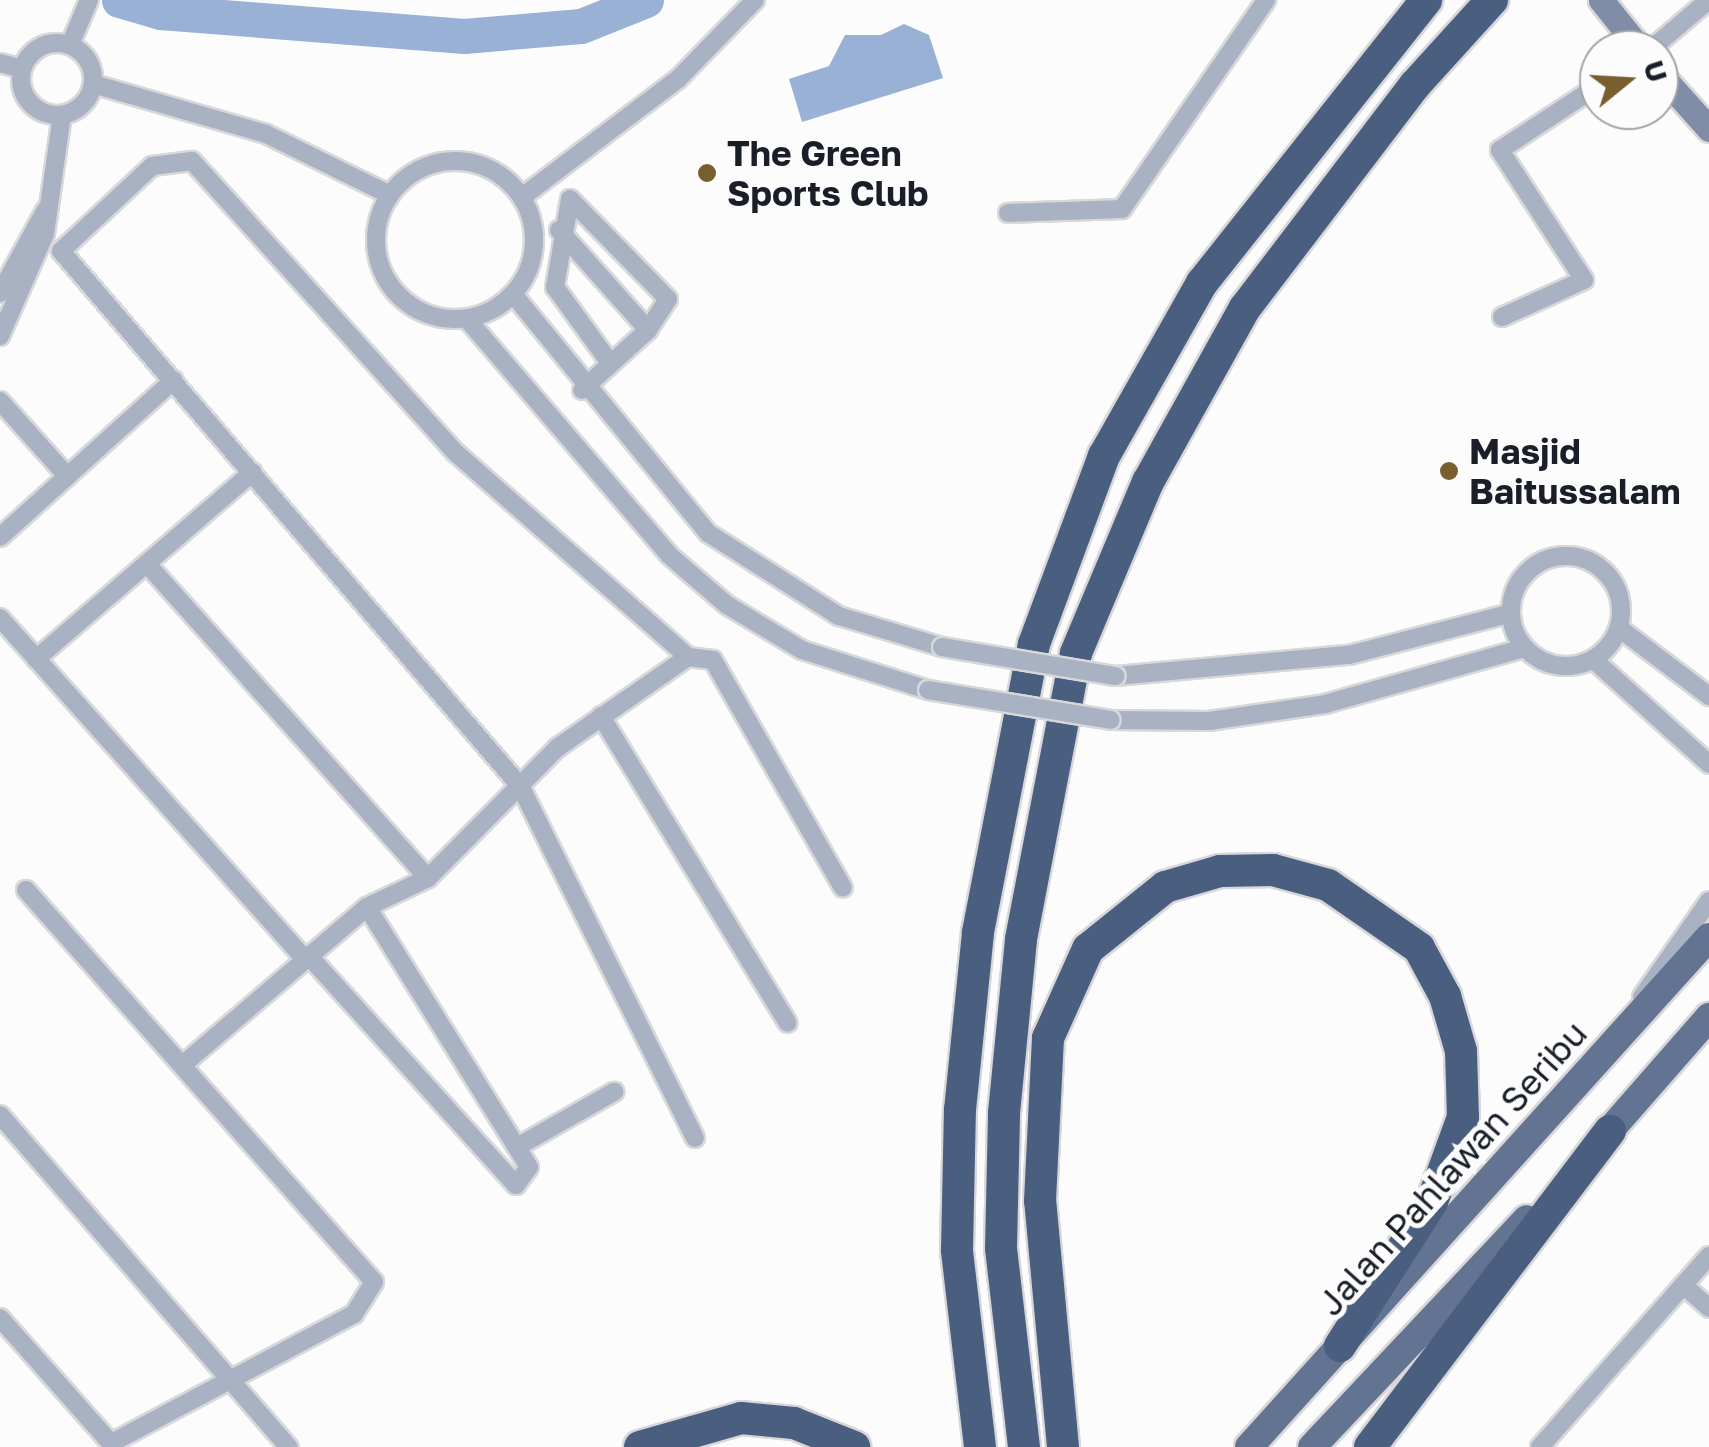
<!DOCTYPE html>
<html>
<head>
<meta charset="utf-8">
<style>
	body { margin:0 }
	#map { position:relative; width:1709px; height:1447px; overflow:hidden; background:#fcfcfc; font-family:"Golos Text",sans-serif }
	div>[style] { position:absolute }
	.water>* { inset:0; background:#9ab1d6 }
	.river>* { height:35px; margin:-17.5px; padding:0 17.5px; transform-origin:17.5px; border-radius:17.5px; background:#9ab1d6 }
	.roads { filter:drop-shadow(2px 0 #d8d8da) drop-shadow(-2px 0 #d8d8da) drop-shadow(0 2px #d8d8da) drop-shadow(0 -2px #d8d8da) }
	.street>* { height:18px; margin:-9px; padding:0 9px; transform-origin:9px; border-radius:9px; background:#a8b2c3 }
	.street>.ring { margin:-9px; padding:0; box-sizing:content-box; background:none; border:18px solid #a8b2c3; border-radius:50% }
	.secondary>* { height:25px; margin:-12.5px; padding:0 12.5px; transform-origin:12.5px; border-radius:12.5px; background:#7f8ea6 }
	.primary>* { height:28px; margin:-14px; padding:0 14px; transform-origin:14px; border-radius:14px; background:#627492 }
	.highway>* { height:32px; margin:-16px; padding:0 16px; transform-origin:16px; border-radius:16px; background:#4a5e80 }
	.bridges { filter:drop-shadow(2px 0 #d8d8da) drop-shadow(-2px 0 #d8d8da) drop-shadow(0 2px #d8d8da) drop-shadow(0 -2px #d8d8da) }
	.street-bridge>* { height:18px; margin:-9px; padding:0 9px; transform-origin:9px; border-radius:9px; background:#a8b2c3 }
	.dots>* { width:28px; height:28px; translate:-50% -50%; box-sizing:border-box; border:5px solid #fcfcfc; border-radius:50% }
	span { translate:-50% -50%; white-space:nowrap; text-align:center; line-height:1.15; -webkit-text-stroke:10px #fcfcfc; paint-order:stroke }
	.poi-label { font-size:35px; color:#191e28; font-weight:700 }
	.left { translate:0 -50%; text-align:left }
	.street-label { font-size:35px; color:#191e28 }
	.north { position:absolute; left:1579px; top:30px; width:100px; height:100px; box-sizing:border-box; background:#fcfcfc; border:2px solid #a1a3a7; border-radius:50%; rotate:72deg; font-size:28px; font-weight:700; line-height:40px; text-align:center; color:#191e28 }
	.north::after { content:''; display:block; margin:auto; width:35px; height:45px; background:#795e30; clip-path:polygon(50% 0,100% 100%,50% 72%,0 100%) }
</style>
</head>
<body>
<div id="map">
	<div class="water">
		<div style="clip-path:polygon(904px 24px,929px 35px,943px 78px,802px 122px,789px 79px,829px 66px,845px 35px,881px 35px)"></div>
	</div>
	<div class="river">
		<div style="left:119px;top:0;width:43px;rotate:16.3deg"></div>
		<div style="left:160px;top:12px;width:305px;rotate:4.5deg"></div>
		<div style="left:464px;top:36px;width:117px;rotate:-4.9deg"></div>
		<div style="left:581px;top:26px;width:70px;rotate:-21.8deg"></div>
	</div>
	<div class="roads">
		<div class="street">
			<div class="ring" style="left:21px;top:43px;width:54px;height:54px"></div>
			<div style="left:70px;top:45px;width:49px;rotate:-67.1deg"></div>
			<div style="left:1650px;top:50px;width:77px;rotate:-40.3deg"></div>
			<div style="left:0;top:63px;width:23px;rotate:15deg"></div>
			<div style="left:93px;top:84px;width:180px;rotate:16.1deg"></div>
			<div style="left:266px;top:134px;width:138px;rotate:26.2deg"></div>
			<div class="ring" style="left:376px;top:161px;width:140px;height:140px"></div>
			<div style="left:522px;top:197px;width:196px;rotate:-37.1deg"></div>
			<div style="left:678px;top:79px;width:110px;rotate:-45.7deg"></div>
			<div style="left:1008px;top:213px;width:114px;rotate:-2deg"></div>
			<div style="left:1122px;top:209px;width:254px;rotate:-55.4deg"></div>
			<div style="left:559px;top:230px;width:134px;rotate:48.3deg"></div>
			<div style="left:648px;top:330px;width:89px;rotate:137.7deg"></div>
			<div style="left:0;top:293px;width:94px;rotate:-61.2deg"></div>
			<div style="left:513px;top:294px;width:308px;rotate:50.8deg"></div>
			<div style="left:708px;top:533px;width:155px;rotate:32.4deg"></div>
			<div style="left:839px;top:616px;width:108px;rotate:16.8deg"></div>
			<div style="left:1502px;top:317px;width:90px;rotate:-24.3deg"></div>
			<div style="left:1584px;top:280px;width:155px;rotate:-122.9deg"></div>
			<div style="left:1500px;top:150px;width:118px;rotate:-33.3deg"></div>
			<div style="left:467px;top:319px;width:311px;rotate:49.4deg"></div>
			<div style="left:669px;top:555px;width:77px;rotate:40.8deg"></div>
			<div style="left:727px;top:605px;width:87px;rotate:31deg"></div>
			<div style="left:802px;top:650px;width:132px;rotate:17.6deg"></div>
			<div style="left:0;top:336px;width:111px;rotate:-66.2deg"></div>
			<div style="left:45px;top:234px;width:120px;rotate:-81.9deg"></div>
			<div style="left:610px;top:363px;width:94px;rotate:-125.9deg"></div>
			<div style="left:555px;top:287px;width:89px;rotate:-80.3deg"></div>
			<div style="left:570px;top:199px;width:140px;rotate:45.6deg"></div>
			<div style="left:668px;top:299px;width:37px;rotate:123deg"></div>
			<div style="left:0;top:401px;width:101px;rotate:48.2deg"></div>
			<div style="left:0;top:537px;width:234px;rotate:-42.1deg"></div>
			<div class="ring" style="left:1511px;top:556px;width:92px;height:92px"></div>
			<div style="left:147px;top:564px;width:421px;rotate:48.2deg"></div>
			<div style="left:0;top:618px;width:456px;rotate:48.2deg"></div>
			<div style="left:1619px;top:628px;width:113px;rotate:37.1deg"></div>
			<div style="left:36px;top:659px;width:286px;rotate:-40.8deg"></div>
			<div style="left:1594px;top:660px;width:155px;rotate:42.1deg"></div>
			<div style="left:1116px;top:676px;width:234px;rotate:-5.2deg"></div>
			<div style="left:1349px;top:655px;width:167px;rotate:-14.5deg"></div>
			<div style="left:601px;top:716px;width:359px;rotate:58.7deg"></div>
			<div style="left:1111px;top:720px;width:98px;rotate:0.6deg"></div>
			<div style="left:1209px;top:721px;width:117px;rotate:-8.3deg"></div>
			<div style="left:1325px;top:704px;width:207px;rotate:-15.7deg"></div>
			<div style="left:26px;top:890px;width:524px;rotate:48.4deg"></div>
			<div style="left:374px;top:1282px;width:38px;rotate:122deg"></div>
			<div style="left:354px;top:1314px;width:275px;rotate:152deg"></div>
			<div style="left:308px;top:955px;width:310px;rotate:47.9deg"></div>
			<div style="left:516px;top:1185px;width:22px;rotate:-54deg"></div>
			<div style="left:529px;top:1167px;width:306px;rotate:-121.9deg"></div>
			<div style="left:1642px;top:997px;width:117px;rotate:-55.1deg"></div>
			<div style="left:186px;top:1062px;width:238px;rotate:-40.6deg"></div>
			<div style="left:367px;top:907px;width:68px;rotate:-25.4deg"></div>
			<div style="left:428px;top:878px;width:183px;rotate:-45.2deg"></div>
			<div style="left:557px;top:748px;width:160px;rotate:-34.8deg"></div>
			<div style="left:0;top:1115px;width:440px;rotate:49deg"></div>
			<div style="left:695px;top:1138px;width:393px;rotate:-116.4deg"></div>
			<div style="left:520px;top:786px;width:705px;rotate:-130.63deg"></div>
			<div style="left:61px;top:251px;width:125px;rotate:-43deg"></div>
			<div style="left:152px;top:166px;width:40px;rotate:-7.1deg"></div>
			<div style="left:192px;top:161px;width:394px;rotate:47.9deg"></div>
			<div style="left:456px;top:453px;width:309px;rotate:41.3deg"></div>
			<div style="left:688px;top:657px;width:25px;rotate:7deg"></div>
			<div style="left:713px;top:660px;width:262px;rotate:60.3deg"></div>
			<div style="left:517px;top:1147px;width:112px;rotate:-29.6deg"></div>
			<div style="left:1683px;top:1285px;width:35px;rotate:41deg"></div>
			<div style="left:0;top:1318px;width:172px;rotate:48.5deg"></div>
			<div style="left:1540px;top:1447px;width:255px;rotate:-48.5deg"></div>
		</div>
		<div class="secondary">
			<div style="left:1601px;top:0;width:64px;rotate:51.3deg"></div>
			<div style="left:1659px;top:73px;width:75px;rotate:48.2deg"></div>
		</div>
		<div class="primary">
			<div style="left:1598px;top:1144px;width:169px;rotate:-48.8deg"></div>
			<div style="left:1249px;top:1447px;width:687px;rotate:-47.95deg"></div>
			<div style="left:1312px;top:1447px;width:313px;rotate:-46.7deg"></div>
		</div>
		<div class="highway">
			<div style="left:640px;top:1447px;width:105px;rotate:-16deg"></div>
			<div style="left:741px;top:1418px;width:53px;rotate:5.4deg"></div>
			<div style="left:794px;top:1423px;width:65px;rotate:21.8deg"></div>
			<div style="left:980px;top:1447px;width:198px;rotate:-96.7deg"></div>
			<div style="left:957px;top:1250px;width:140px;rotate:-88.8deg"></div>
			<div style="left:960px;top:1110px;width:179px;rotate:-84.2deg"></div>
			<div style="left:978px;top:932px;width:293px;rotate:-79deg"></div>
			<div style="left:1034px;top:644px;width:201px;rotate:-69.6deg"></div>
			<div style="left:1104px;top:456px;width:199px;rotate:-60.5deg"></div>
			<div style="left:1202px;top:283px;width:361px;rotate:-51.6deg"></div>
			<div style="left:1024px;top:1447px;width:200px;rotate:-96.6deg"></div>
			<div style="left:1001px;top:1248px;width:135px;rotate:-88.7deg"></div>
			<div style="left:1004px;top:1113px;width:175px;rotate:-84.4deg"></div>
			<div style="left:1021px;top:939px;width:291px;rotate:-79.1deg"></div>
			<div style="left:1076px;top:653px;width:186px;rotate:-67.2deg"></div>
			<div style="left:1148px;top:482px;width:199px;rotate:-60.9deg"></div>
			<div style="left:1245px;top:308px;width:280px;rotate:-52.7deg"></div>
			<div style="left:1415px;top:85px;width:115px;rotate:-47.8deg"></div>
			<div style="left:1063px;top:1447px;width:247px;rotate:-95.3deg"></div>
			<div style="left:1040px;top:1201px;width:163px;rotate:-87.2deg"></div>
			<div style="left:1048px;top:1038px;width:98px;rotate:-65.8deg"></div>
			<div style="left:1088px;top:949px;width:99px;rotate:-38.8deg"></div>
			<div style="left:1165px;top:887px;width:57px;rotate:-16.2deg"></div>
			<div style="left:1220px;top:871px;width:53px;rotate:-1.1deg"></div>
			<div style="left:1273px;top:870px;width:57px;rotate:15.3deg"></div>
			<div style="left:1328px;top:885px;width:111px;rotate:34.7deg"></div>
			<div style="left:1419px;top:948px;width:55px;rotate:61.6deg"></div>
			<div style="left:1445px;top:996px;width:57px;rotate:73.8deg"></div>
			<div style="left:1461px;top:1051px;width:66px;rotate:88.3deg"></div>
			<div style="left:1463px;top:1117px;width:90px;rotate:110deg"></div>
			<div style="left:1432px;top:1202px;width:171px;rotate:122.6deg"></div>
			<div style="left:1370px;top:1447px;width:397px;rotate:-52.8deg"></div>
		</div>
	</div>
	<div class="bridges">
		<div class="street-bridge">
			<div style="left:942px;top:647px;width:176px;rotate:9.5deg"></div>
			<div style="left:928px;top:690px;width:185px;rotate:9.3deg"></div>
		</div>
	</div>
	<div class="dots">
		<div style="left:707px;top:173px;background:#795e30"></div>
		<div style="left:1449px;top:471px;background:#795e30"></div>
	</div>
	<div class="poi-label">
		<span class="left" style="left:727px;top:173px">The Green<br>Sports Club</span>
		<span class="left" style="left:1469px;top:471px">Masjid<br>Baitussalam</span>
	</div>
	<div class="street-label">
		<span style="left:1452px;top:1168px;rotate:-48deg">Jalan Pahlawan Seribu</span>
	</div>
	<div class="north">U</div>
</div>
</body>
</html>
